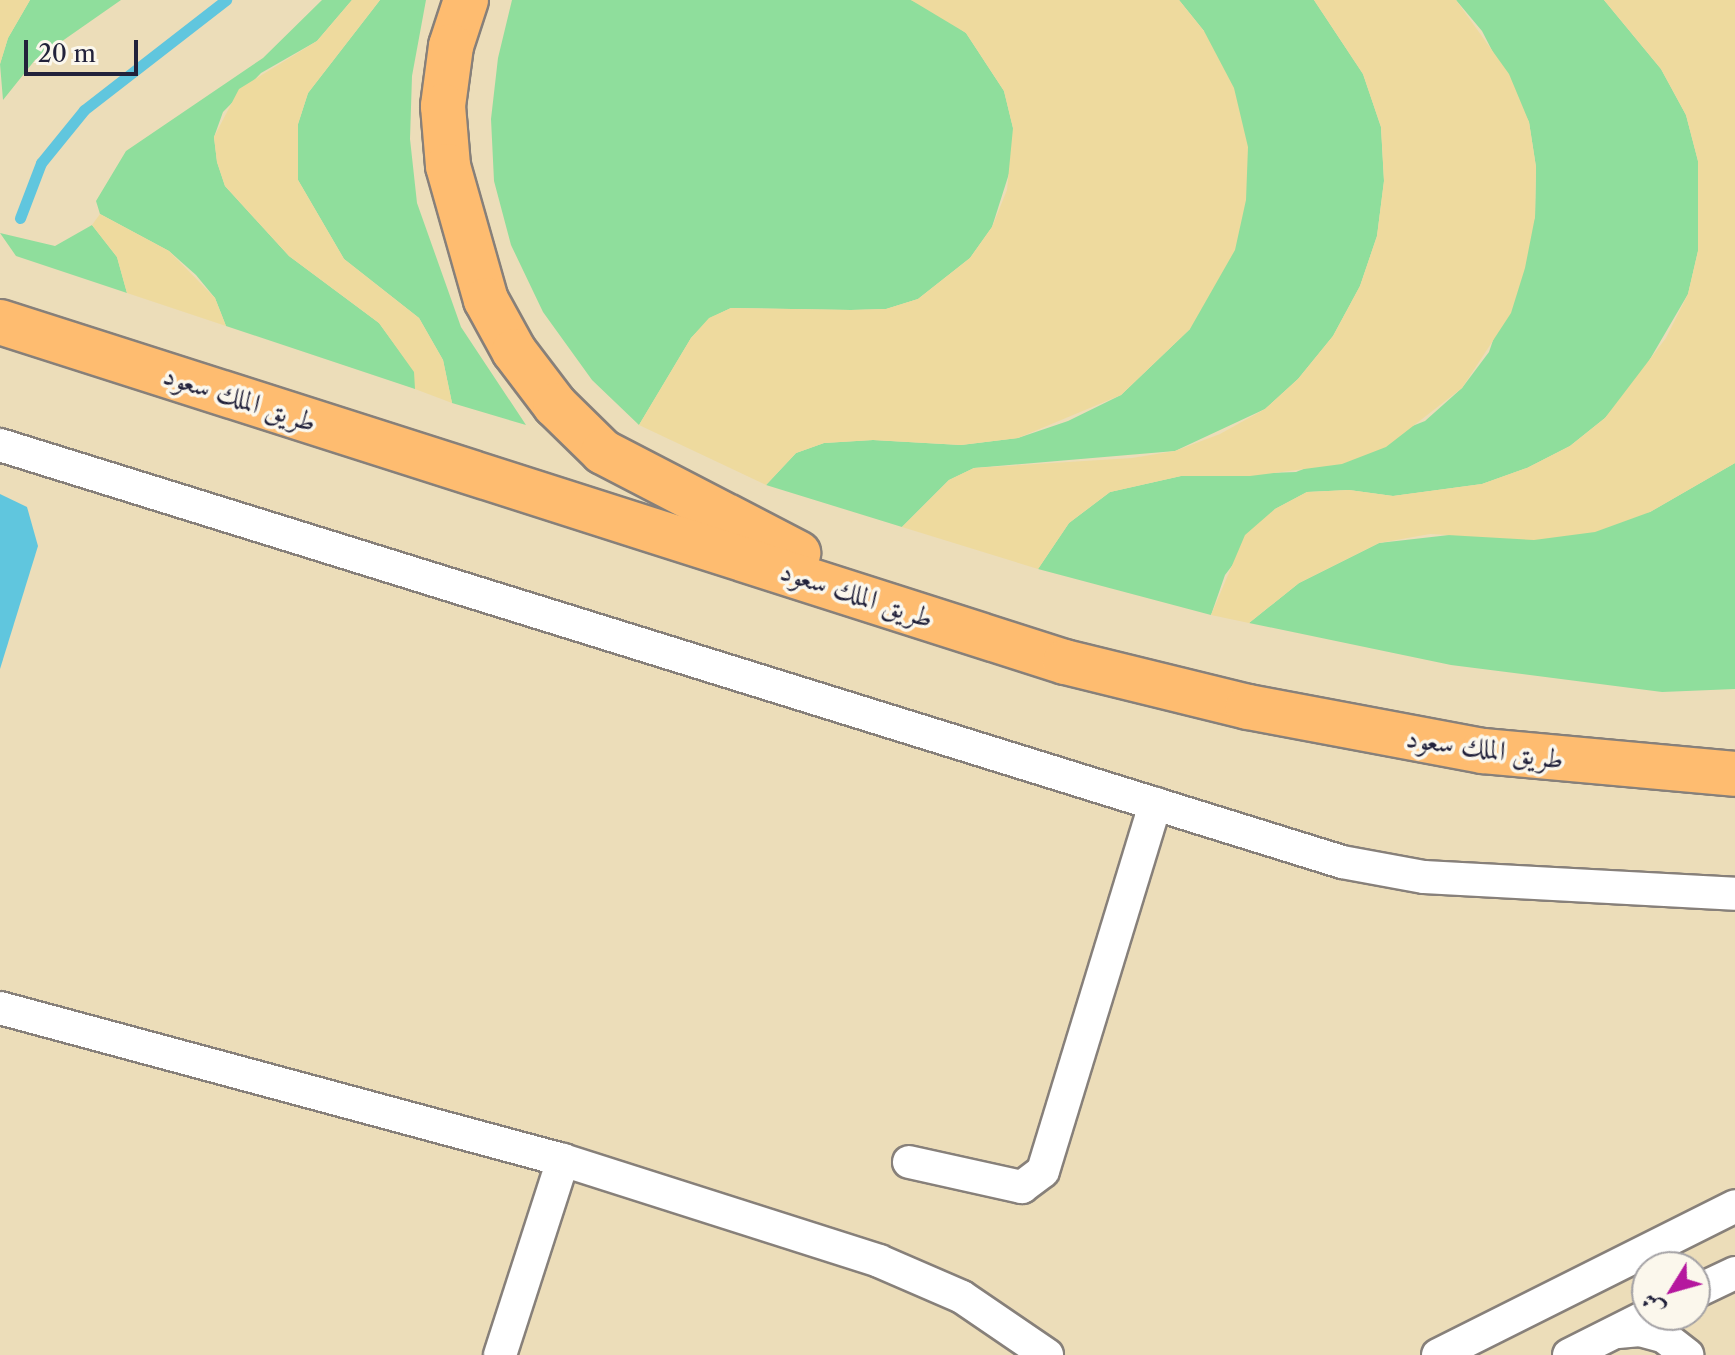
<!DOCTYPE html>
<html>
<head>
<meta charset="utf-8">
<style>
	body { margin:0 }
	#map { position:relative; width:1735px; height:1355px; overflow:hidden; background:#ecddb9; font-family:"Libre Caslon Text",Amiri,serif }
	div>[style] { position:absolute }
	.green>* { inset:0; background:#8fde9c }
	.sand>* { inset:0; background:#eeda9e }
	.water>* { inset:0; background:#60c6de }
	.stream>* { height:11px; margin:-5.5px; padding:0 5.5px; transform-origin:5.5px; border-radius:5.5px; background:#60c6de }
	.roads { filter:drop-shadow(2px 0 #87807a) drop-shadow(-2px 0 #87807a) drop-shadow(0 2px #87807a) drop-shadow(0 -2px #87807a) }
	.minor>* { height:32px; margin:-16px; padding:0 16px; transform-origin:16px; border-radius:16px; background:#fff }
	.primary>* { height:44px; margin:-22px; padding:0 22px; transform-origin:22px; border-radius:22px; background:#febc70 }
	span { translate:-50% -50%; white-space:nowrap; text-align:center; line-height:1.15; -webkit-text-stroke:7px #fbf7ec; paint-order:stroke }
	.street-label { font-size:28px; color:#22223b }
	.north { position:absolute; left:1631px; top:1251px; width:80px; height:80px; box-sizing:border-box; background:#fbf7ec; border:2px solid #a4a2a5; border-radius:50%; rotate:233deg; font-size:22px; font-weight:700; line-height:32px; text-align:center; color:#22223b }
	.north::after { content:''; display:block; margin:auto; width:28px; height:36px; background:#b5179e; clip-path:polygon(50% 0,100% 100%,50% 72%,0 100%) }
	.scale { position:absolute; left:24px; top:40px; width:114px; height:36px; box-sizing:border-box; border:4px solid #22223b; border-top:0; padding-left:10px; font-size:24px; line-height:28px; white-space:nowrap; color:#22223b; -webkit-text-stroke:6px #fbf7ec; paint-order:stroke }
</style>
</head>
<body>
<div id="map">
	<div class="green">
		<div style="clip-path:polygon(30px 0,121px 0,35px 60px,3px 100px,0 64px,8px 38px)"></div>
		<div style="clip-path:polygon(322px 0,352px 0,317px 41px,261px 73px,223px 112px,214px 137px,217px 162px,225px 186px,289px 256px,379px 323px,415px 372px,415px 389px,226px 326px,215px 298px,196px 275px,169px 251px,100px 214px,96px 201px,126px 151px,263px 58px)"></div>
		<div style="clip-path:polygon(380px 0,426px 0,412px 76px,410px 139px,417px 203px,461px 327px,526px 425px,452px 403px,443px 360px,419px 318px,344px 259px,298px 180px,298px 124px,308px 93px)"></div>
		<div style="clip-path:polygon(512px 0,911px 0,935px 11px,966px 33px,1004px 91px,1013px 128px,1013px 161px,992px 227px,970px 258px,918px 299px,886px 309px,851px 310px,731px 308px,710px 318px,691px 338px,639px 425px,592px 380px,543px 312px,511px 245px,494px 181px,491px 119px,498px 58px)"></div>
		<div style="clip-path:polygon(1179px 0,1314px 0,1363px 74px,1381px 127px,1384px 181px,1377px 236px,1360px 286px,1333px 336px,1298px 379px,1265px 409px,1175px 451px,974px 468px,949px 480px,902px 527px,766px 485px,796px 453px,824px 443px,873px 440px,961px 445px,1018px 438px,1068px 421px,1121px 395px,1190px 329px,1204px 31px)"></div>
		<div style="clip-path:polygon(1456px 0,1604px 0,1661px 69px,1686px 115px,1698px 161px,1698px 251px,1688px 294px,1639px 378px,1605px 418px,1570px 446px,1527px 468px,1482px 484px,1393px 496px,1349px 490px,1307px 492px,1275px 509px,1225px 575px,1211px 615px,1038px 569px,1069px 523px,1110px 492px,1181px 476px,1296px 472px,1425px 421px,1462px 388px,1489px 352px,1535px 217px,1536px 167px,1529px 122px,1482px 31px)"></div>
		<div style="clip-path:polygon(92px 225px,117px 257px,127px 293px,16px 256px,0 233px,55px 246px)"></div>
		<div style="clip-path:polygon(1735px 463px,1735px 689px,1662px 692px,1451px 665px,1249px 623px,1299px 583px,1379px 543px,1650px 512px)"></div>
	</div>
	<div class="sand">
		<div style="clip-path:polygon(0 0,30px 0,8px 38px,0 64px)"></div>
		<div style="clip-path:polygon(352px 0,380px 0,308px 93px,298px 124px,298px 180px,344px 259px,419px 318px,443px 360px,452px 403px,415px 389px,414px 372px,379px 323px,289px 256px,225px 186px,217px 162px,214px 137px,239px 89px,317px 41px)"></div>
		<div style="clip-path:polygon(911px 0,1179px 0,1204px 31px,1234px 88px,1248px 147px,1246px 200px,1235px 250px,1190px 329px,1121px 395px,1018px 438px,961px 445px,873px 440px,824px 443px,796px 453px,766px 485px,639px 425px,691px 338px,709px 318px,731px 308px,851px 310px,886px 309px,918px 299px,970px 258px,992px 227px,1007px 190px,1013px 128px,1004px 91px,966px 33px)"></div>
		<div style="clip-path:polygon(1314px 0,1456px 0,1509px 74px,1529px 122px,1536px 167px,1535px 217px,1525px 268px,1511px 313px,1462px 388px,1386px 447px,1342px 464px,1250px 476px,1181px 476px,1110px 492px,1069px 523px,1038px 569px,902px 527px,949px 480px,974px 468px,1132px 458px,1175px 451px,1220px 434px,1265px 409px,1298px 379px,1333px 336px,1360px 286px,1377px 236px,1384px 181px,1381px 127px,1363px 74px)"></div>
		<div style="clip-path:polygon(1604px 0,1735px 0,1735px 463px,1650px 512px,1595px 532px,1534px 540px,1430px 534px,1379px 543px,1299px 583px,1249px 623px,1211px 615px,1245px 535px,1275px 509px,1307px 492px,1349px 490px,1393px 496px,1482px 484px,1527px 468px,1570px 446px,1605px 418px,1666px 338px,1688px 294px,1698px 251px,1698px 161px,1686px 115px,1661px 69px)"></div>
		<div style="clip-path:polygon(100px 214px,169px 251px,215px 298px,226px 326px,127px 293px,117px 257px,92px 225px)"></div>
	</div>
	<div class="water">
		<div style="clip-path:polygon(0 494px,27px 507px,38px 546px,0 669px)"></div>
	</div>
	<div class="stream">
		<div style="left:20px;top:218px;width:59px;rotate:-69.1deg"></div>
		<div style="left:41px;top:163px;width:68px;rotate:-50.9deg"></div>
		<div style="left:84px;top:110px;width:180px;rotate:-37.8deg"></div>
	</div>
	<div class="roads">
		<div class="minor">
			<div style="left:0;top:445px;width:1405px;rotate:17.26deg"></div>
			<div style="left:1342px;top:862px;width:83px;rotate:10.4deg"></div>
			<div style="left:1424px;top:877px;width:311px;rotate:3.1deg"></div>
			<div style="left:0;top:1008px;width:583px;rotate:15.11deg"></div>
			<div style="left:563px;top:1160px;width:332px;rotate:17.7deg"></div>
			<div style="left:879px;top:1261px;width:90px;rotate:23.4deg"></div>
			<div style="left:962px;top:1297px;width:103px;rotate:34.3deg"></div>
			<div style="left:909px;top:1162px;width:116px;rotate:12.5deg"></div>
			<div style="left:1022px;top:1187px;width:26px;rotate:-37deg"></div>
			<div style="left:1043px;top:1171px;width:384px;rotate:-73deg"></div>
			<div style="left:1695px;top:1292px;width:44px;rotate:-25.4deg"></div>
			<div style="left:1618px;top:1332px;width:22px;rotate:-5deg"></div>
			<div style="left:1640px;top:1330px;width:24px;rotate:15deg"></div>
			<div style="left:1663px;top:1336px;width:31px;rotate:38deg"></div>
			<div style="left:500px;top:1355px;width:205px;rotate:-72.1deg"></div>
			<div style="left:1438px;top:1355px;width:332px;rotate:-26.6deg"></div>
			<div style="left:1569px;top:1355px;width:89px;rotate:-26.6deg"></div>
		</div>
		<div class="primary">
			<div style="left:466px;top:0;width:48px;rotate:108.1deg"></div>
			<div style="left:451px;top:46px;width:61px;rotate:97.6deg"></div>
			<div style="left:443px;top:106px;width:60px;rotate:85.2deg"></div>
			<div style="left:448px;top:166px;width:139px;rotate:74.2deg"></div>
			<div style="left:486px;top:300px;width:58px;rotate:61.2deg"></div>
			<div style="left:514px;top:351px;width:68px;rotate:52.8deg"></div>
			<div style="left:555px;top:405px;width:67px;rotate:44.4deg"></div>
			<div style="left:603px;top:452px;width:220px;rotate:27.4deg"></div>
			<div style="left:0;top:322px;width:1118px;rotate:17.71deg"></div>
			<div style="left:1065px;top:662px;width:188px;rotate:13.8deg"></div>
			<div style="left:1248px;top:707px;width:239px;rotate:10.6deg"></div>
			<div style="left:1483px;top:751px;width:253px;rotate:5.2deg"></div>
		</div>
	</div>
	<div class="street-label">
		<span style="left:240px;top:398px;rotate:18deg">طريق الملك سعود</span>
		<span style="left:857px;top:594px;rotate:18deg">طريق الملك سعود</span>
		<span style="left:1485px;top:748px;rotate:8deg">طريق الملك سعود</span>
	</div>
	<div class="north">ش</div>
	<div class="scale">20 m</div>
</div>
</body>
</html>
